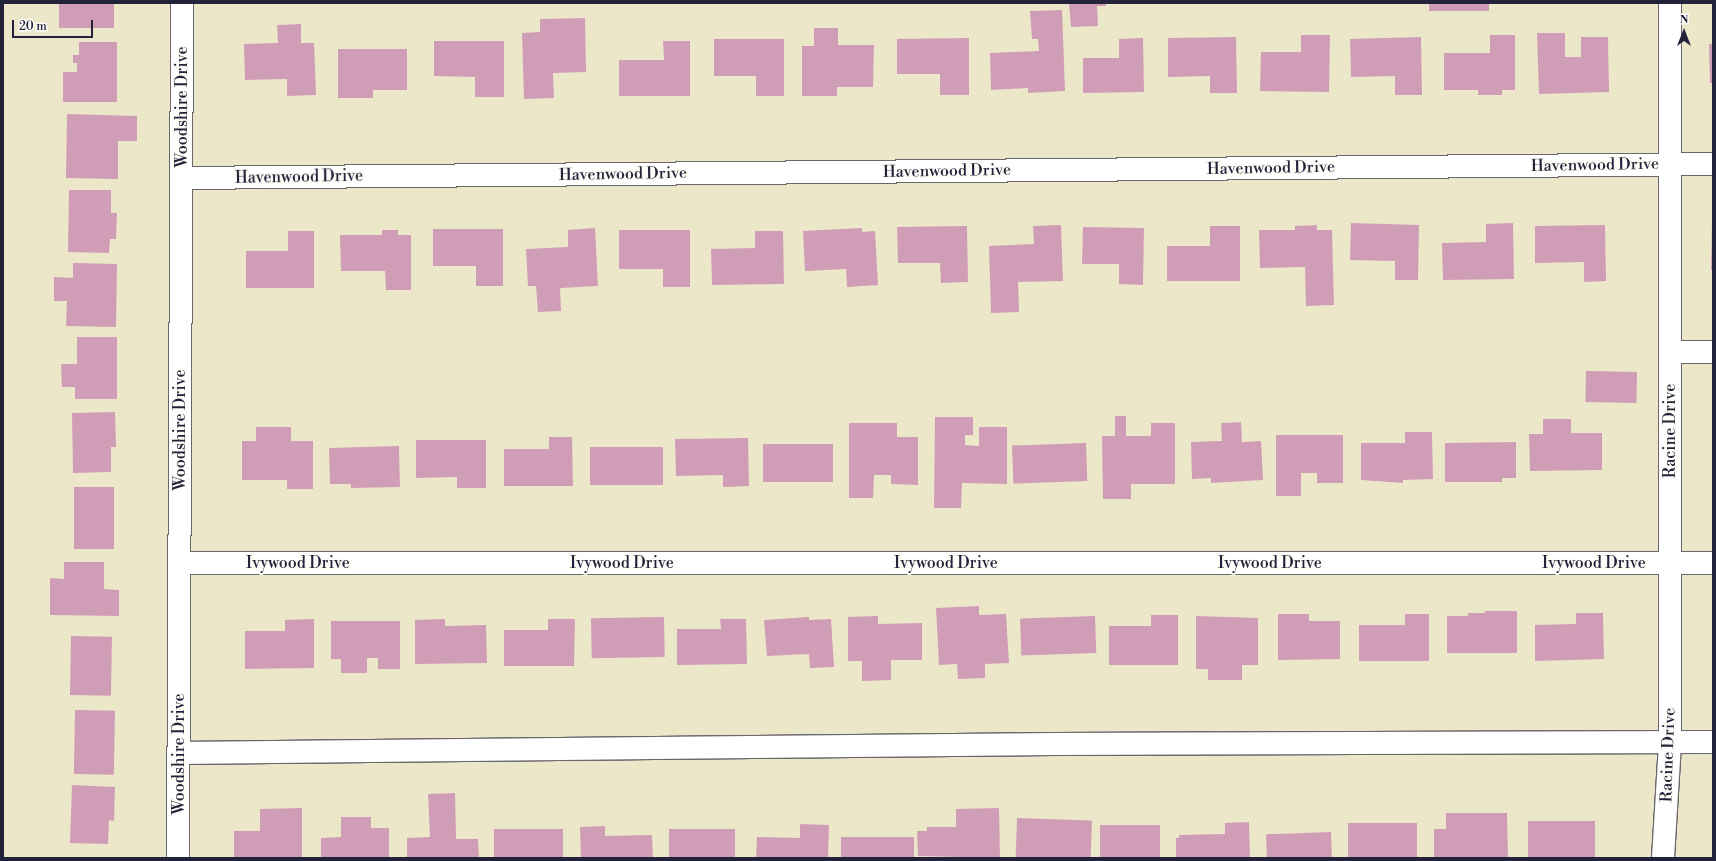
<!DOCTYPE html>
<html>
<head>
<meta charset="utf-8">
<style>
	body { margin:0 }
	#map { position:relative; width:1716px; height:861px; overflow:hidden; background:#ede7ca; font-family:"Libre Bodoni",serif }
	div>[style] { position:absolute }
	.building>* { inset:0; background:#cf9eb6; transform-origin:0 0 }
	.roads { filter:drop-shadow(1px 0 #69676d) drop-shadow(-1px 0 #69676d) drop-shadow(0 1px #69676d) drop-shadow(0 -1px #69676d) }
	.minor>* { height:22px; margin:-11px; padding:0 11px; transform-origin:11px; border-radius:11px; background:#fff }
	span { translate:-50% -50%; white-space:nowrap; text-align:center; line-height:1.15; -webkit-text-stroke:4px #fdfcf7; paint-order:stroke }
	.street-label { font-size:16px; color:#22223b }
	.frame { position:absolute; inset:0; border:4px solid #22223b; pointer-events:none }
	.north { position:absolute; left:1664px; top:12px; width:40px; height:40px; -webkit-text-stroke:3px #fdfcf7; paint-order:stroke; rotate:0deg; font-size:11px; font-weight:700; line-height:16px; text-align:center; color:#22223b }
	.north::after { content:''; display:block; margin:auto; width:14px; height:18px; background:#22223b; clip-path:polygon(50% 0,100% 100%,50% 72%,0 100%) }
	.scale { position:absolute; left:12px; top:20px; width:81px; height:18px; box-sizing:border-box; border:2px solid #22223b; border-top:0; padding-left:5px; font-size:12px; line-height:14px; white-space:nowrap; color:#22223b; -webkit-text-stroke:3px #fdfcf7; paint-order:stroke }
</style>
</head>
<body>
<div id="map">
	<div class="building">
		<div style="left:59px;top:3px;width:55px;height:25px"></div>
		<div style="clip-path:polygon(1069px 3px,1106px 3px,1106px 6px,1097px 6px,1098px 26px,1071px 27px)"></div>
		<div style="left:1429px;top:3px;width:60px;height:8px"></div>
		<div style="clip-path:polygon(1062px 10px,1065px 91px,1028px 93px,1028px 88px,991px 90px,990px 53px,1039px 51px,1038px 39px,1032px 39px,1030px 11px)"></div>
		<div style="clip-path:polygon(585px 18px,586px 72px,553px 73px,554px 98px,524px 99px,522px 33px,540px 32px,540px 19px)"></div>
		<div style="clip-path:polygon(301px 24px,301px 43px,314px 43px,316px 95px,287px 96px,287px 79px,245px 80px,244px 44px,278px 43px,277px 25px)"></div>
		<div style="clip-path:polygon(814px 28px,838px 28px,838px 45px,874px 45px,873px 87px,837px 87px,837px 96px,802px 96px,802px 46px,814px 46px)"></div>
		<div style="clip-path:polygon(1537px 33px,1565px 33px,1565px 57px,1581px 57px,1581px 37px,1608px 37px,1609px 92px,1539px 94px)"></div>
		<div style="clip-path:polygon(1301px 35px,1330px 35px,1329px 92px,1260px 91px,1261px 52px,1301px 52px)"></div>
		<div style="clip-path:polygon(1490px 35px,1515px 35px,1515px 90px,1502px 90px,1502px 95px,1478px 95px,1478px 90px,1444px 90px,1444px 53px,1490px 53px)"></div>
		<div style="clip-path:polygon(1236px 37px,1237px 93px,1210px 93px,1210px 76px,1168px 77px,1168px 38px)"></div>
		<div style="clip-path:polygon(1421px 37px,1422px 95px,1395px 95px,1395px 76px,1351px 77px,1350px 39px)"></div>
		<div style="clip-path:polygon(969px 38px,969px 95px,940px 95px,940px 74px,897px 74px,897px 39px)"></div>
		<div style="clip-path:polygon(1143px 38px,1144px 92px,1083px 93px,1083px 58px,1119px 58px,1119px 39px)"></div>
		<div style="clip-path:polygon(714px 39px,784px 39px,784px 96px,756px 96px,756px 76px,714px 76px)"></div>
		<div style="clip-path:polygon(434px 41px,504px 41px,504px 97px,475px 97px,475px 77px,434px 76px)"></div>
		<div style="clip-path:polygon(663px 41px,690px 41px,690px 96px,619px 96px,619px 60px,664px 60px)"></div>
		<div style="clip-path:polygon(79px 42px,117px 42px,117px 102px,63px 102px,63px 72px,77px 72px,77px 63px,73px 63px,73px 55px,79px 55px)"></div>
		<div style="clip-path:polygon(1709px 44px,1713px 44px,1713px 83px,1710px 83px)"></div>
		<div style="clip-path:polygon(338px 49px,407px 49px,407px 90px,373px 90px,373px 98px,338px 98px)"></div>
		<div style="clip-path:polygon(67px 114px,137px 116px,137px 141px,118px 141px,118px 179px,66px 178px)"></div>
		<div style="clip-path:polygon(69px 190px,111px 190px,111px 213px,117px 213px,116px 239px,110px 239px,109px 253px,68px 252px)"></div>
		<div style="clip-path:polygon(1712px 222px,1713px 222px,1713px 270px,1711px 270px)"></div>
		<div style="clip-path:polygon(1351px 223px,1419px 225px,1418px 280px,1395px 280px,1395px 261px,1350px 260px)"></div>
		<div style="clip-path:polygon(1513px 223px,1514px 279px,1443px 280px,1442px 243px,1486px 242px,1486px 224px)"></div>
		<div style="clip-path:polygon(1061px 225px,1063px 281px,1018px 282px,1019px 312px,991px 313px,989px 246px,1034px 244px,1033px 226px)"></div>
		<div style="clip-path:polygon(1317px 225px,1317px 230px,1332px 230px,1334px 305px,1306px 306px,1305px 267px,1260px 268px,1259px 230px,1295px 230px,1295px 226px)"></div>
		<div style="clip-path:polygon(1605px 225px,1606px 281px,1584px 282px,1584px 262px,1535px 263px,1535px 226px)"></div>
		<div style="clip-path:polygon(967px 226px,968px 282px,941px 283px,940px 263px,898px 263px,897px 227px)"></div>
		<div style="clip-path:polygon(1210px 226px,1240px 226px,1240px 281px,1167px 281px,1167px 246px,1210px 246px)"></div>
		<div style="clip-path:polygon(1083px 227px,1144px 228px,1143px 285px,1119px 284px,1119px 264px,1082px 264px)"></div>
		<div style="clip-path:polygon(595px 228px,598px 286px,560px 288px,561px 311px,538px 312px,536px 286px,528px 286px,526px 249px,568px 247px,568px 230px)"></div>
		<div style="clip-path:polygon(862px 228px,862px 232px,875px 231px,878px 285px,847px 287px,846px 269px,805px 271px,803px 231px)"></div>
		<div style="clip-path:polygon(433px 229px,503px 229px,503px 286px,476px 286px,476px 266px,433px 266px)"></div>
		<div style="clip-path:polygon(382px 230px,398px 230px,398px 235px,411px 235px,411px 290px,386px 290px,385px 271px,341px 271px,340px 235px,382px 235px)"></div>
		<div style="clip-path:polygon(619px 230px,690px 230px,690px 287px,663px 287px,663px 269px,619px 269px)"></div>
		<div style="clip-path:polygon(288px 231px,314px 231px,314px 288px,246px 288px,246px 251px,288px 251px)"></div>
		<div style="clip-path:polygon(755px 231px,783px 231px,784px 284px,712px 285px,711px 249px,755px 248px)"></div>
		<div style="clip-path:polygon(73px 263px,117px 264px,116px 327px,66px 326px,67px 301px,54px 301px,54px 277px,73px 278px)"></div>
		<div style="clip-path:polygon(77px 337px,117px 337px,117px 399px,75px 399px,75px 387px,62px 387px,61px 364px,77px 364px)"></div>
		<div style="left:1586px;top:371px;width:51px;height:31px;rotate:1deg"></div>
		<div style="clip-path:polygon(115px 412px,116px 447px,111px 447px,111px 472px,73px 473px,72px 413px)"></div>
		<div style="clip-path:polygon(1115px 416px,1126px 416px,1126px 436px,1151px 436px,1151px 423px,1175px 423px,1175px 484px,1131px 484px,1131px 499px,1103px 499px,1102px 436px,1115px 436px)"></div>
		<div style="clip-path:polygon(935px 417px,973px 417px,973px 435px,965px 435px,965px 445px,979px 446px,979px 427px,1007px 427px,1007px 484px,962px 483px,961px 508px,934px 508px)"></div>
		<div style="clip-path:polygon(1543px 419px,1571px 419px,1571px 433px,1602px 433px,1602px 470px,1530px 471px,1529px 434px,1543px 434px)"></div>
		<div style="clip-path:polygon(1241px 422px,1242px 442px,1261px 441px,1263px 480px,1211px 483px,1211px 478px,1192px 479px,1191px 442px,1222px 441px,1221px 423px)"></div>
		<div style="clip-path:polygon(849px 423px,897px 423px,897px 437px,918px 437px,918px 485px,891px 484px,891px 475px,874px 475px,873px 498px,849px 498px)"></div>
		<div style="clip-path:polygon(256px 427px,291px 427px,291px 441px,313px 441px,313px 489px,287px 489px,287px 480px,242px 480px,242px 441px,256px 441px)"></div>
		<div style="clip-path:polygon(1405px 432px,1432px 432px,1433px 479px,1403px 480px,1403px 483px,1361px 480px,1361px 443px,1405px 443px)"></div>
		<div style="clip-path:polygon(1276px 435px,1343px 435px,1343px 483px,1317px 483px,1317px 473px,1301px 473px,1301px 496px,1276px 496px)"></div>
		<div style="clip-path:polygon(549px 437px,572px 437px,573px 486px,504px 486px,504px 449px,549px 449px)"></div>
		<div style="clip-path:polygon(748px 438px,749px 486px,723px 487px,723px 475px,676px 476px,675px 439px)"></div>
		<div style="clip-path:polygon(416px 440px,486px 440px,486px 488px,457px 488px,457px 477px,416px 478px)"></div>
		<div style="clip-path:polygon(1516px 442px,1516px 478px,1502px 478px,1502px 482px,1445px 482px,1445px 443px)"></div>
		<div style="left:1086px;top:443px;width:38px;height:74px;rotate:88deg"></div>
		<div style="left:833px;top:444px;width:38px;height:70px;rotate:90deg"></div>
		<div style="clip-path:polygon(399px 446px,400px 487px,351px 488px,351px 484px,330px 484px,329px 448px)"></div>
		<div style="left:663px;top:447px;width:38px;height:73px;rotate:90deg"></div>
		<div style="left:74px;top:487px;width:40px;height:62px"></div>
		<div style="clip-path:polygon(64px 562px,104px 562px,104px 589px,119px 590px,119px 616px,50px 615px,50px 578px,64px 579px)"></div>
		<div style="clip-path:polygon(979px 606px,979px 615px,1006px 614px,1009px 663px,985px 664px,985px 678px,958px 679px,957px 664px,939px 665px,936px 608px)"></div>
		<div style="clip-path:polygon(1485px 611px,1517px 611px,1517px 653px,1447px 653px,1447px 616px,1468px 616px,1468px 613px,1485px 613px)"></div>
		<div style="clip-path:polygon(1576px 613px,1603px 613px,1604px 659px,1535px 661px,1535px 625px,1576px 624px)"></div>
		<div style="clip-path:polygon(1278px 614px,1309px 614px,1309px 621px,1340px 621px,1340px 659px,1278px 660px)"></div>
		<div style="clip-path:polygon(1405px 614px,1429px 614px,1429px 661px,1359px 661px,1359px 625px,1405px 625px)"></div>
		<div style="clip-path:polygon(1151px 615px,1178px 615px,1178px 665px,1109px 665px,1109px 626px,1151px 626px)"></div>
		<div style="clip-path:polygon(878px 616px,878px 624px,922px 623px,922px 660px,891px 660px,891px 680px,862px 681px,862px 661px,848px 661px,848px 617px)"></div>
		<div style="left:1095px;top:616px;width:37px;height:75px;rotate:88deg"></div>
		<div style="clip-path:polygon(1196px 616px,1258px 618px,1258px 665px,1242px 665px,1242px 680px,1208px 680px,1208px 669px,1196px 669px)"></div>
		<div style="left:664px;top:617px;width:40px;height:73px;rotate:89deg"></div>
		<div style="clip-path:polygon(809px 617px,809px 620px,831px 619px,834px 667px,810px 668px,809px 654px,767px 656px,764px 620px)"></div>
		<div style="clip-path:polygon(314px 619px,314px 668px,245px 669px,245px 631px,285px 631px,285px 620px)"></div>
		<div style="clip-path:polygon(445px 619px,445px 626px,486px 625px,487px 663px,415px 664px,415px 620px)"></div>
		<div style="clip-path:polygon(548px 619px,575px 619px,574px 666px,504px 666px,504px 630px,548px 630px)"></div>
		<div style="clip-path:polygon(720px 619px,746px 619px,747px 664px,677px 665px,677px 629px,721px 629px)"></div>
		<div style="clip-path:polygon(331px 621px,400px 621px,400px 669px,378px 669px,378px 658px,367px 658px,367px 673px,341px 673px,341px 659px,331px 659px)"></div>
		<div style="left:71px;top:636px;width:41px;height:59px;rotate:1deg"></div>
		<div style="left:75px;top:710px;width:40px;height:64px;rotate:1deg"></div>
		<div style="clip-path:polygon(72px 785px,115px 787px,114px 821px,109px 820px,108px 844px,70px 843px)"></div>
		<div style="clip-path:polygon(455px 793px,456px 839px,478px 839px,479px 858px,407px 858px,407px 838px,430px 837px,428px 794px)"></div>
		<div style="clip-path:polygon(302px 808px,302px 858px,234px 858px,234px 831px,260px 831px,260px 809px)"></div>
		<div style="clip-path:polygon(999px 808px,1000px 858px,918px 856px,917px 831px,927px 831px,927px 827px,956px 827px,956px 809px)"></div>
		<div style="clip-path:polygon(1446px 813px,1507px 813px,1508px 858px,1434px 858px,1434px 829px,1446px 829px)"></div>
		<div style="clip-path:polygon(341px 817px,371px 817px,371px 828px,389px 828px,389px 858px,321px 858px,321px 838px,341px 837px)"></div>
		<div style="left:1017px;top:818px;width:75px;height:40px;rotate:2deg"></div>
		<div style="left:1595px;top:821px;width:37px;height:67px;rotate:90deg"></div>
		<div style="clip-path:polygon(1249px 822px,1250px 858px,1176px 858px,1176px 838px,1179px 838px,1179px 835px,1225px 834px,1225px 823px)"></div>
		<div style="left:1417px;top:823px;width:35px;height:69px;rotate:90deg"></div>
		<div style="clip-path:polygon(800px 824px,829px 825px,828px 858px,756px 858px,757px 837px,800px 838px)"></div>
		<div style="left:1100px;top:825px;width:60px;height:33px"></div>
		<div style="clip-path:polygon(605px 826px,605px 836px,652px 835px,653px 858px,581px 858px,580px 827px)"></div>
		<div style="left:563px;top:829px;width:29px;height:69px;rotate:90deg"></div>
		<div style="left:669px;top:829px;width:66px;height:29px"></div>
		<div style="left:1331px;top:832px;width:26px;height:65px;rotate:88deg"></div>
		<div style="left:841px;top:837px;width:73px;height:21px"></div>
	</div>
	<div class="roads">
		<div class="minor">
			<div style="left:181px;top:178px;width:1532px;rotate:-0.52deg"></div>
			<div style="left:1670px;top:352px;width:43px"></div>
			<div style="left:180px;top:563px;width:1533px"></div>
			<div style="left:179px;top:753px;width:875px;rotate:-0.59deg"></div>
			<div style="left:1054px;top:744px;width:659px;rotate:-0.17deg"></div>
			<div style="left:178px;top:858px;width:855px;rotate:-89.73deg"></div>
			<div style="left:1663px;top:858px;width:116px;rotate:-86.5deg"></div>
			<div style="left:1670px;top:742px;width:739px;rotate:-90deg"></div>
		</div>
	</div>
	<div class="street-label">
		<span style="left:182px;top:107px;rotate:-90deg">Woodshire Drive</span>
		<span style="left:1595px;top:165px;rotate:-1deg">Havenwood Drive</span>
		<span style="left:1271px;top:168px;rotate:-1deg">Havenwood Drive</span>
		<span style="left:947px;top:171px;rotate:-1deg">Havenwood Drive</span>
		<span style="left:623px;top:174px;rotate:-1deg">Havenwood Drive</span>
		<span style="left:299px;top:177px;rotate:-1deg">Havenwood Drive</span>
		<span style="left:180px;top:430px;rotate:-90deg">Woodshire Drive</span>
		<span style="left:1670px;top:431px;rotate:-90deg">Racine Drive</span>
		<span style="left:298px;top:563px">Ivywood Drive</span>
		<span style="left:622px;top:563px">Ivywood Drive</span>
		<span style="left:946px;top:563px">Ivywood Drive</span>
		<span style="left:1270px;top:563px">Ivywood Drive</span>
		<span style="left:1594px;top:563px">Ivywood Drive</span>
		<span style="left:179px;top:754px;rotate:-90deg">Woodshire Drive</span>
		<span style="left:1668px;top:755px;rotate:-88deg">Racine Drive</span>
	</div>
	<div class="frame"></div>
	<div class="north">N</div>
	<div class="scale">20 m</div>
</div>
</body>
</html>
